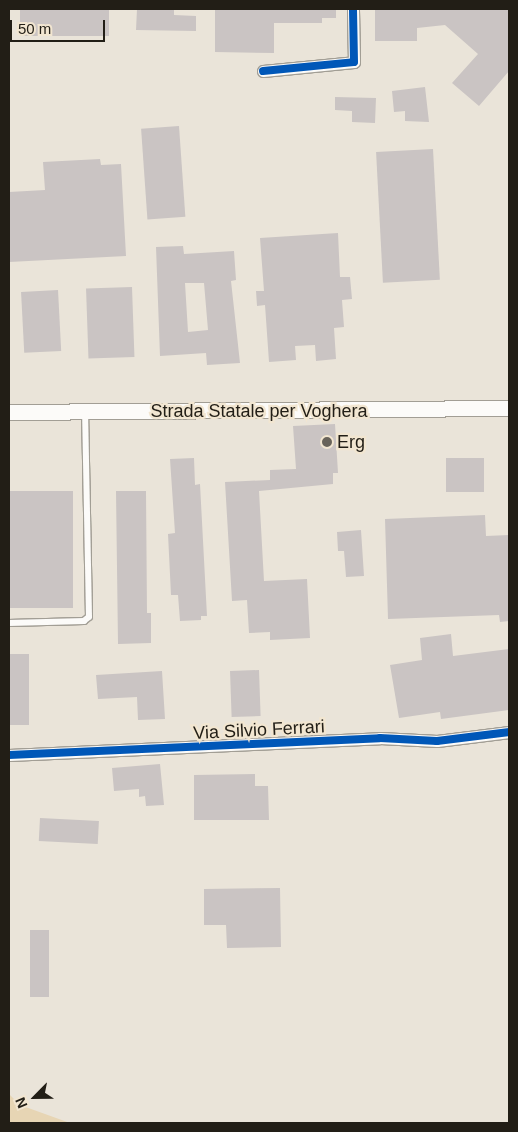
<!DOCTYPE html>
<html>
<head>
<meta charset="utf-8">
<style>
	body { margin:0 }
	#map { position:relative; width:518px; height:1132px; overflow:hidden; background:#eae4d9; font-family:Helvetica,sans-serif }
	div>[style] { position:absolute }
	.green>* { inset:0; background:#e7d5b4 }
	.building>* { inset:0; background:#cac4c3; transform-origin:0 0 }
	.roads { filter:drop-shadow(1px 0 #a29e95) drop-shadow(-1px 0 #a29e95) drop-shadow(0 1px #a29e95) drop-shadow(0 -1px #a29e95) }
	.service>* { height:5.5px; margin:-2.75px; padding:0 2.75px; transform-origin:2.75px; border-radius:2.75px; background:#fcfbf9 }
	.minor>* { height:11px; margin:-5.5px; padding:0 5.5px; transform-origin:5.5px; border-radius:5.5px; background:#fcfbf9 }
	.secondary>* { height:15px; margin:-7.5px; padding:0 7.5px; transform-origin:7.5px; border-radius:7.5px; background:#fcfbf9 }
	.cycleway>* { height:8px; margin:-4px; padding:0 4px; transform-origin:4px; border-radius:4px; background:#0057b8 }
	.dots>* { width:14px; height:14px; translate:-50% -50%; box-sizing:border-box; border:2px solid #f2e6d1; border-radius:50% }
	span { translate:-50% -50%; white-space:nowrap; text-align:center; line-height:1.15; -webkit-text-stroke:4.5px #f2e6d1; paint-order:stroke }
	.street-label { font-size:18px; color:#221e16 }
	.poi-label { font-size:18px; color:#221e16 }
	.left { translate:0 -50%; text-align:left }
	.frame { position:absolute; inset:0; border:10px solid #221e16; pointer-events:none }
	.north { position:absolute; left:10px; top:1072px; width:50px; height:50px; -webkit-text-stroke:4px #f2e6d1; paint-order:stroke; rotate:247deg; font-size:14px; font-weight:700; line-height:20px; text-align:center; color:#221e16 }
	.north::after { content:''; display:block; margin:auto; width:18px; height:22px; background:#221e16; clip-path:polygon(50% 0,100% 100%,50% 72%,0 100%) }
	.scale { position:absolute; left:10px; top:20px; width:95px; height:22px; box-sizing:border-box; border:2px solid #221e16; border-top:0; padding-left:6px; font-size:15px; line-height:18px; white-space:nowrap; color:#221e16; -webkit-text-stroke:4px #f2e6d1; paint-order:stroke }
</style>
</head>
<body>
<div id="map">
	<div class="green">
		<div style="clip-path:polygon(9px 1094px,20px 1105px,70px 1123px,9px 1123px)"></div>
	</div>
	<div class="building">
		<div style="left:20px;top:9px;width:89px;height:27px"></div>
		<div style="clip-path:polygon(137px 9px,174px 9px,174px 15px,196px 16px,196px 31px,136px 30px)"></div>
		<div style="clip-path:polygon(215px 9px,336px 9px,336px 18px,322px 18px,322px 23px,274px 23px,274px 53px,215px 52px)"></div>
		<div style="clip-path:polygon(375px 9px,509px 9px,509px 71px,479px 106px,452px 83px,478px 54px,445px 25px,417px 28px,417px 41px,375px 41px)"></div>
		<div style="clip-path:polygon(425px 87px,429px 122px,405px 121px,405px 111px,394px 112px,392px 91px)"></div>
		<div style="clip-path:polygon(335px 97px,376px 98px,375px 123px,352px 122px,352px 111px,335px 110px)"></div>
		<div style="left:179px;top:126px;width:91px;height:38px;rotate:86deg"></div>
		<div style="left:433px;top:149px;width:131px;height:57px;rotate:87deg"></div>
		<div style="clip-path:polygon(100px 159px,101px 165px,121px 164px,126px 256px,9px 262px,9px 192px,45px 190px,43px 162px)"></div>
		<div style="clip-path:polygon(338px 233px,340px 277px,350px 277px,352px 299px,342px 300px,344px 327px,334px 328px,336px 359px,316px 361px,315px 345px,295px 346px,296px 360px,269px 362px,265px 305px,257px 306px,256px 291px,264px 291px,260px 238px)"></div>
		<div style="clip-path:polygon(evenodd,183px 246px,184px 254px,234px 251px,236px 280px,231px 281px,240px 363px,207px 365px,206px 353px,160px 356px,156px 247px,183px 246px,185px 283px,204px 283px,208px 330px,188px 332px,185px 283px)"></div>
		<div style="left:132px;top:287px;width:70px;height:46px;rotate:88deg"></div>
		<div style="left:58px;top:290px;width:61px;height:37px;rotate:87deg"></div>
		<div style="clip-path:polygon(335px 424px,338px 473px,333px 473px,333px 484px,259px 491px,264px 581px,307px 579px,310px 638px,270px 640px,270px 632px,249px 633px,247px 600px,232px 601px,225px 482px,270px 480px,270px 470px,296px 469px,293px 426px)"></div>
		<div style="clip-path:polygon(194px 458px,195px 485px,200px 484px,207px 616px,201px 616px,201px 620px,180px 621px,178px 595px,171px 595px,168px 534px,175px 533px,170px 459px)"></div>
		<div style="left:484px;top:458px;width:34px;height:38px;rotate:90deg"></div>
		<div style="left:9px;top:491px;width:64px;height:117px"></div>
		<div style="clip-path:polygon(116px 491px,146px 491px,147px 613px,151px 613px,151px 643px,118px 644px)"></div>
		<div style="clip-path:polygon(485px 515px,486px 536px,509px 535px,509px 621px,500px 622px,499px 615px,388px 619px,385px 519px)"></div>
		<div style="clip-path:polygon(361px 530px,364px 576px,346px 577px,344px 551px,338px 551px,337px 532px)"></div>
		<div style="clip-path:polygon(451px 634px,453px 656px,509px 649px,509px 710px,441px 719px,440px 712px,399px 718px,390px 665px,422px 660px,420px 638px)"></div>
		<div style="left:9px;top:654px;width:20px;height:71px"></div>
		<div style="left:259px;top:670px;width:46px;height:29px;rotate:88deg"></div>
		<div style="clip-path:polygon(162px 671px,165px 719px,138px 720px,137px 697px,98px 699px,96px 675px)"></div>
		<div style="clip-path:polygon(160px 764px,164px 805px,146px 806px,145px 796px,139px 797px,139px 789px,114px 791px,112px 768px)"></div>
		<div style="clip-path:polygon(255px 774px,255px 786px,268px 786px,269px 820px,194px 820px,194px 775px)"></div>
		<div style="left:40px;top:818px;width:59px;height:23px;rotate:3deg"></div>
		<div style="clip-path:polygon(280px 888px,281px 947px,227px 948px,226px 925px,204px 925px,204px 889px)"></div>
		<div style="left:30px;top:930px;width:19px;height:67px"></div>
	</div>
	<div class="roads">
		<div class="service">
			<div style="left:9px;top:623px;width:75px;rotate:-1.5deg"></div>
			<div style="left:84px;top:621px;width:6px;rotate:-39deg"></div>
			<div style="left:89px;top:617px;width:205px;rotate:-91.1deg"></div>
		</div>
		<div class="minor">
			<div style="left:263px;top:71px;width:91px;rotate:-5.6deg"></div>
			<div style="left:354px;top:62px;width:53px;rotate:-91.1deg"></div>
			<div style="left:9px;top:755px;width:371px;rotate:-2.6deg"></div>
			<div style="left:380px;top:738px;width:57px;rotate:3deg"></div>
			<div style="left:437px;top:741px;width:73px;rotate:-7.1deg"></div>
		</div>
		<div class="secondary">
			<div style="left:9px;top:412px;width:500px;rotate:-0.46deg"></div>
		</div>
	</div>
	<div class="cycleway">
		<div style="left:263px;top:71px;width:91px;rotate:-5.6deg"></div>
		<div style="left:354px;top:62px;width:53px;rotate:-91.1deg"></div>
		<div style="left:9px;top:755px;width:371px;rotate:-2.6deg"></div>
		<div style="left:380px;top:738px;width:57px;rotate:3deg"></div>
		<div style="left:437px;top:741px;width:73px;rotate:-7.1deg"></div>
	</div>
	<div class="dots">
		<div style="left:327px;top:442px;background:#68635a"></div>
	</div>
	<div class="street-label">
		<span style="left:259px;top:411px">Strada Statale per Voghera</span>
		<span style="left:259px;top:730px;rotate:-3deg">Via Silvio Ferrari</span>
	</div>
	<div class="poi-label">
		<span class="left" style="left:337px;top:442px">Erg</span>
	</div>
	<div class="frame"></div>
	<div class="north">N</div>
	<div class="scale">50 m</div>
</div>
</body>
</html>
